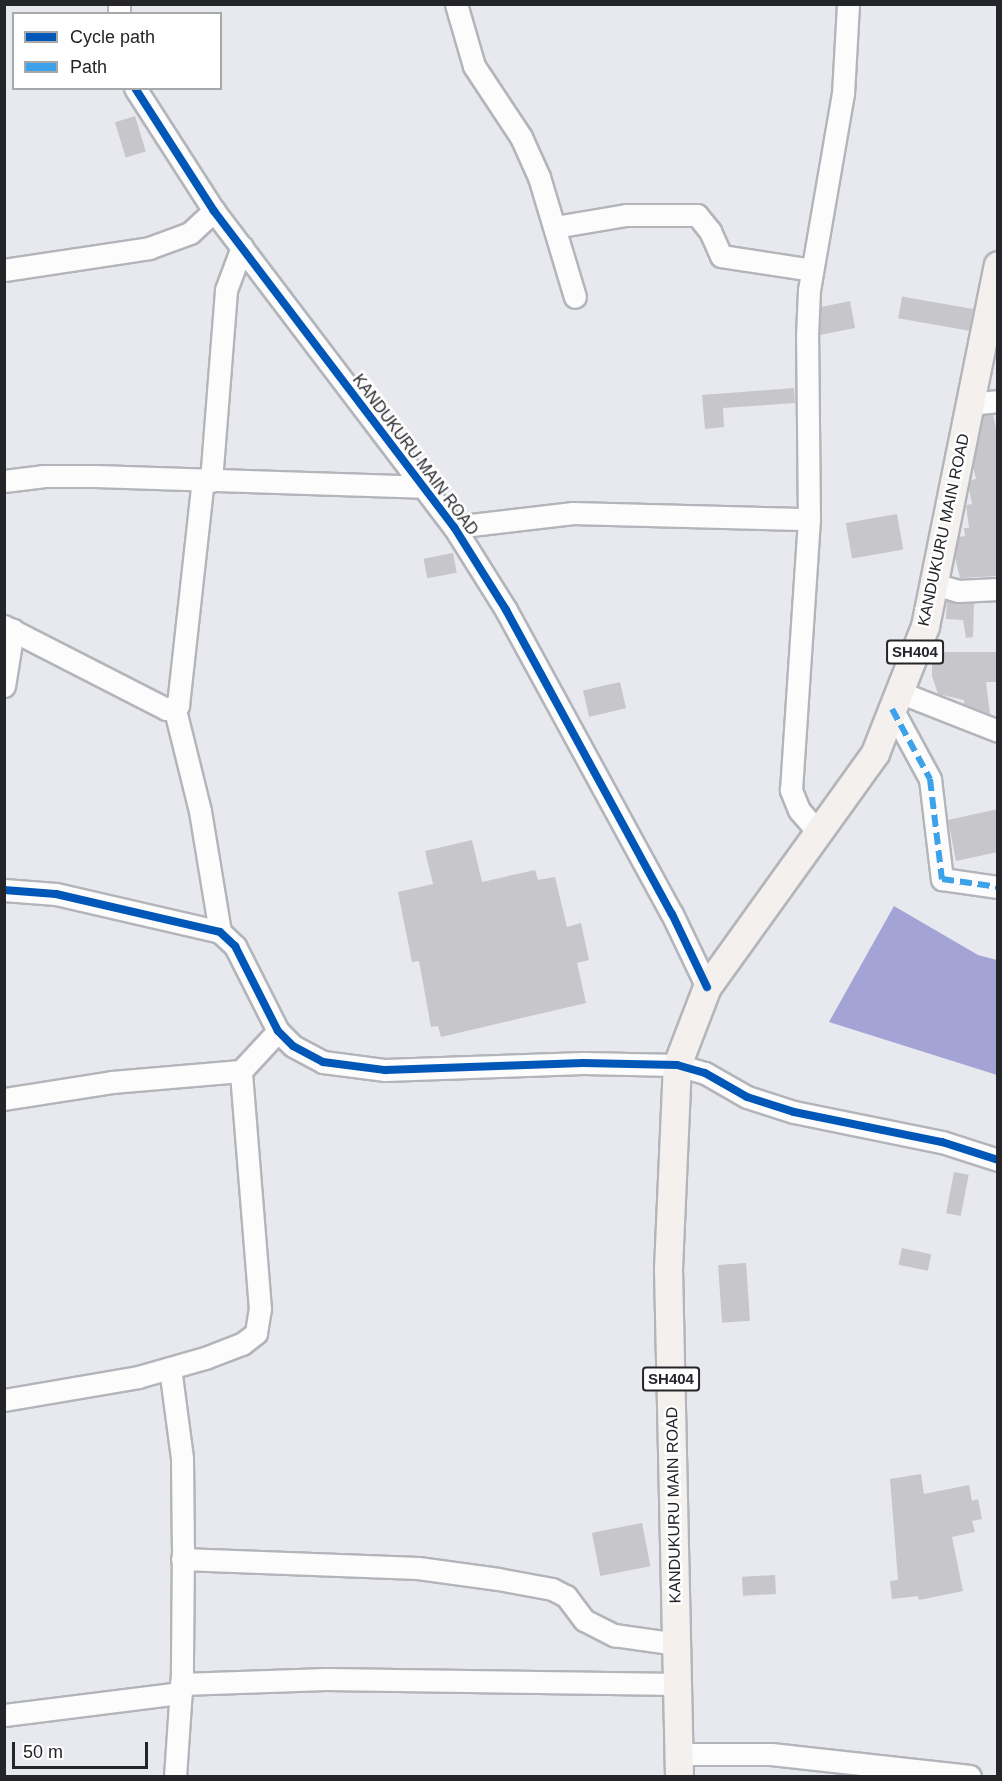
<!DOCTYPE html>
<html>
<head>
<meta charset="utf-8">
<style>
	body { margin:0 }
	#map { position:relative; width:1002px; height:1781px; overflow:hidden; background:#e8e9ef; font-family:Helvetica,sans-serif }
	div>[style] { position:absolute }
	.water>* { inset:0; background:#a3a4d5 }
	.building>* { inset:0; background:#c6c6cb; transform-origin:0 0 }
	.roads { filter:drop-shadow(2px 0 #b4b5ba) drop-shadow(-2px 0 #b4b5ba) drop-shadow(0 2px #b4b5ba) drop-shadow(0 -2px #b4b5ba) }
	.minor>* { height:21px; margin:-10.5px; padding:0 10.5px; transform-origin:10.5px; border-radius:10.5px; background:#fcfcfd }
	.major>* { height:27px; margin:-13.5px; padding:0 13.5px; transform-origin:13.5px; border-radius:13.5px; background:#f3f0ee }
	.quiet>* { height:6px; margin-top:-3px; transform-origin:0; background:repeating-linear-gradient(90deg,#3ea2eb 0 12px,transparent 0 18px) }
	.cycleway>* { height:8px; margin:-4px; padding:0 4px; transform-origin:4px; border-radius:4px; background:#0057b8 }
	span { translate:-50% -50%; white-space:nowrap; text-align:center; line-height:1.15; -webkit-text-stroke:5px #fff; paint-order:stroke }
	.shield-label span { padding:2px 4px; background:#fff; border:2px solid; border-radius:4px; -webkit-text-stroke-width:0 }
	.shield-label { font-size:15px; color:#242529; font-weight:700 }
	.street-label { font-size:16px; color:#242529 }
	.frame { position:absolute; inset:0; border:6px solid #242529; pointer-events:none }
	.legend { position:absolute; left:12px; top:12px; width:210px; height:78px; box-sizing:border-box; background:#fff; border:2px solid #a7a8a9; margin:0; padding:8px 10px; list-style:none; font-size:18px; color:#242529 }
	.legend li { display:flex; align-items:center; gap:12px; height:30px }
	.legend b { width:30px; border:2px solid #a7a8a9 }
	.scale { position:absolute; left:12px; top:1742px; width:136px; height:27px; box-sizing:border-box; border:3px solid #242529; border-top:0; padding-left:8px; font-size:18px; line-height:21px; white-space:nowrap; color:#242529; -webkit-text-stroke:4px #fff; paint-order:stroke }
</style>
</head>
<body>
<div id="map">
	<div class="water">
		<div style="clip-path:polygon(894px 906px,978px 955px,997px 960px,997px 1075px,829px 1022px)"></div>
	</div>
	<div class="building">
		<div style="left:135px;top:116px;width:37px;height:21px;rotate:73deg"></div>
		<div style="clip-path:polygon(850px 301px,855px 328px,820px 335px,821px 307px)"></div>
		<div style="left:973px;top:309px;width:22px;height:72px;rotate:100deg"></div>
		<div style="clip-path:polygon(794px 388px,795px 403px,723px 408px,724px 427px,705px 429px,702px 395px)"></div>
		<div style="clip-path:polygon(993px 414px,998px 439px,998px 576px,960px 578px,955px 557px,959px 537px,965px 536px,964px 528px,969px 528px,966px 505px,972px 504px,969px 488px,971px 480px,976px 479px,973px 466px,984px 415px)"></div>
		<div style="left:897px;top:514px;width:36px;height:52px;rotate:80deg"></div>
		<div style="left:453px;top:553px;width:20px;height:30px;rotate:79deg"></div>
		<div style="clip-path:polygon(947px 601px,974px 603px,973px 637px,966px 638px,963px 620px,946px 619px)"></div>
		<div style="clip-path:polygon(932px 652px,998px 652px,998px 682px,986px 682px,990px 714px,964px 704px,964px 700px,938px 694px,932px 676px)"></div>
		<div style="left:620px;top:682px;width:27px;height:38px;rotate:77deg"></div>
		<div style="clip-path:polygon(998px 809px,998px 852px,956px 861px,948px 820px)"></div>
		<div style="clip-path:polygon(472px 840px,482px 882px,535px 870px,538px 880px,555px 877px,567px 927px,581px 923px,589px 960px,577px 963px,586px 1003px,441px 1037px,438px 1026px,431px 1027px,419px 961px,412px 962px,398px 892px,433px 884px,425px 851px)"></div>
		<div style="left:954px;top:1172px;width:15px;height:42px;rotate:11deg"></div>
		<div style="left:902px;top:1248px;width:30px;height:17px;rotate:12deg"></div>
		<div style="left:746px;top:1263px;width:58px;height:28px;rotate:86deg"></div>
		<div style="clip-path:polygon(921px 1474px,924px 1494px,969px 1485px,972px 1501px,978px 1499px,982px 1519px,972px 1521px,975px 1532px,952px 1537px,963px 1591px,919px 1600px,918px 1596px,892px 1599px,890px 1581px,898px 1580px,890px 1479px)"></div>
		<div style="left:642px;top:1523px;width:44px;height:51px;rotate:79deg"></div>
		<div style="left:775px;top:1575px;width:19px;height:33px;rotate:87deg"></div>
	</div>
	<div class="roads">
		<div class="minor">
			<div style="left:119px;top:4px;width:10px;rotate:90deg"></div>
			<div style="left:456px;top:4px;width:65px;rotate:73.8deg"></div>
			<div style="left:474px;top:66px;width:85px;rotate:56.5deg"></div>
			<div style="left:521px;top:137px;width:44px;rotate:65.8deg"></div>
			<div style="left:539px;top:177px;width:125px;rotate:73.3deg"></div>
			<div style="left:135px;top:88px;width:146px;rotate:57.3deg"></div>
			<div style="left:214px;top:211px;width:397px;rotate:52.8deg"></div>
			<div style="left:454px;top:527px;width:98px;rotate:57.9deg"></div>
			<div style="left:506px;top:610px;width:346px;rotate:61.4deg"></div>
			<div style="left:672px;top:914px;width:81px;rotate:64.4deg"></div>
			<div style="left:555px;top:227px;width:72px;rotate:-9.6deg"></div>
			<div style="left:626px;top:215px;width:71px"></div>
			<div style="left:697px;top:215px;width:21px;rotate:51deg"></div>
			<div style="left:710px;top:231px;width:27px;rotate:66deg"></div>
			<div style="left:721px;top:256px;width:92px;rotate:8.7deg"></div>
			<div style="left:4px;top:270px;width:147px;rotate:-8.6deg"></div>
			<div style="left:149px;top:248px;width:44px;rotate:-20.1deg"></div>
			<div style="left:190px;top:233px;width:33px;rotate:-43deg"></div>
			<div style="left:970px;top:404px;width:28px;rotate:-6deg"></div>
			<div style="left:4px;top:481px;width:39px;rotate:-7deg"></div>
			<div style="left:43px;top:476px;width:52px"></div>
			<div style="left:95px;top:476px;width:327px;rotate:1.9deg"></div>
			<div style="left:211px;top:481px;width:192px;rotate:-85.5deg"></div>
			<div style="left:226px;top:290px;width:46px;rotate:-69.6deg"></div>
			<div style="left:454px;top:527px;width:120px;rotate:-6.7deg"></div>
			<div style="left:573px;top:513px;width:236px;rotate:1.5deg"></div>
			<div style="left:934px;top:584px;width:25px;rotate:16deg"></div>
			<div style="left:958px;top:591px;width:40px;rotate:-2.9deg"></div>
			<div style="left:4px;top:626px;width:182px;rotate:27.1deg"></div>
			<div style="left:166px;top:709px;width:13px;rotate:-18deg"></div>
			<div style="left:178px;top:705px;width:226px;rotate:-83.7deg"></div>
			<div style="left:4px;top:686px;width:57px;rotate:-80.9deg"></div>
			<div style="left:899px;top:692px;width:106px;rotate:21.5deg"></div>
			<div style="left:174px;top:706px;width:108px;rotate:76.1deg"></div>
			<div style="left:200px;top:811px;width:123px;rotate:80.6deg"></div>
			<div style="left:892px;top:709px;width:80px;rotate:61.5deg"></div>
			<div style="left:930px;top:779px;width:101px;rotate:83.2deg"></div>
			<div style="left:942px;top:879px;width:57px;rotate:8.1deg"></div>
			<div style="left:819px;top:833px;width:30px;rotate:-131deg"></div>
			<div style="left:799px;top:810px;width:22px;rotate:-112deg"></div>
			<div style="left:791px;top:790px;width:272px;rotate:-86.2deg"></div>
			<div style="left:809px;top:519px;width:183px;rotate:-90.6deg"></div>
			<div style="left:807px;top:336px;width:46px;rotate:-87.5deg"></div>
			<div style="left:809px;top:290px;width:199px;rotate:-80.2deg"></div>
			<div style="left:843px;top:94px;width:90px;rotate:-86.8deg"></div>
			<div style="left:4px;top:890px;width:52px;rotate:4.4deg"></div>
			<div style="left:56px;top:894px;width:168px;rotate:13deg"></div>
			<div style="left:220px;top:932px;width:21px;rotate:43deg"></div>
			<div style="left:235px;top:946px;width:95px;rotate:63.2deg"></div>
			<div style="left:278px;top:1031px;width:21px;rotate:45deg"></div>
			<div style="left:293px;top:1046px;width:34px;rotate:28deg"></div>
			<div style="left:323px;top:1062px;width:63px;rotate:7.4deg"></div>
			<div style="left:385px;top:1070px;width:198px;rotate:-2deg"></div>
			<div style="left:583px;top:1063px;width:94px;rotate:1.2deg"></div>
			<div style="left:677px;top:1065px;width:29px;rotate:16deg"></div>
			<div style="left:705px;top:1073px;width:48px;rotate:29.7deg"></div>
			<div style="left:747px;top:1097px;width:49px;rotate:17.7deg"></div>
			<div style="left:794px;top:1112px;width:151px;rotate:11.5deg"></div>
			<div style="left:942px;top:1142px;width:59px;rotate:17.8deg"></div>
			<div style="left:4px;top:1099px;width:109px;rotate:-8.9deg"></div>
			<div style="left:112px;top:1082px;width:129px;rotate:-4.9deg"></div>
			<div style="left:241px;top:1071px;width:54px;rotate:-47.2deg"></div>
			<div style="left:170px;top:1368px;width:91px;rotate:82.4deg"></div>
			<div style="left:182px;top:1458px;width:90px;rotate:89.4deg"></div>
			<div style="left:183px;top:1548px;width:126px;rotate:90.5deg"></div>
			<div style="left:182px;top:1674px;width:102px;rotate:93.9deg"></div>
			<div style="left:4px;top:1400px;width:136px;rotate:-9.7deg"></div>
			<div style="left:138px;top:1377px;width:70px;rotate:-15.8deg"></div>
			<div style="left:205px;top:1358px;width:40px;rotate:-21deg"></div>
			<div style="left:242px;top:1344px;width:18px;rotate:-38deg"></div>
			<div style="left:256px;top:1333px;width:24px;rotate:-81deg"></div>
			<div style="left:260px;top:1309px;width:239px;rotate:-94.6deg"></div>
			<div style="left:182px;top:1559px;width:236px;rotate:2.2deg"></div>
			<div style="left:418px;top:1568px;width:81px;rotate:7.8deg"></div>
			<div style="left:498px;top:1579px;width:55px;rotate:10.5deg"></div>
			<div style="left:552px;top:1589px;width:16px;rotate:27deg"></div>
			<div style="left:566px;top:1596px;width:30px;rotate:53deg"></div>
			<div style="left:584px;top:1620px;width:34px;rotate:27deg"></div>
			<div style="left:614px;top:1635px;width:64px;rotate:8.1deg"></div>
			<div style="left:181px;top:1684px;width:145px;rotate:-2deg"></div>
			<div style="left:326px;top:1679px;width:353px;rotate:0.8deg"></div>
			<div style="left:4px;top:1715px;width:178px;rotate:-7.1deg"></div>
			<div style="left:679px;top:1754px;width:92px"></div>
			<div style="left:771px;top:1754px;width:200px;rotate:6.3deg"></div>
		</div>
		<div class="major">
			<div style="left:679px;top:1776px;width:507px;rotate:-91.24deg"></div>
			<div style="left:668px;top:1269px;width:204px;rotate:-87.5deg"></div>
			<div style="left:677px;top:1065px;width:84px;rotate:-69deg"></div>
			<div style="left:707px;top:987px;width:288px;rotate:-54.3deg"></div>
			<div style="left:875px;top:753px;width:136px;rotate:-68.5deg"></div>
			<div style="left:925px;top:626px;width:368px;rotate:-78.6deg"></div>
		</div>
	</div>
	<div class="quiet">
		<div style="left:892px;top:709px;width:80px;rotate:61.5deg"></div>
		<div style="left:930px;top:779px;width:101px;rotate:83.2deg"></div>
		<div style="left:942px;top:879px;width:57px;rotate:8.1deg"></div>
	</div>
	<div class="cycleway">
		<div style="left:135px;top:88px;width:146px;rotate:57.3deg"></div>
		<div style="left:214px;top:211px;width:397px;rotate:52.8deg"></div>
		<div style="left:454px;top:527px;width:98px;rotate:57.9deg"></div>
		<div style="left:506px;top:610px;width:346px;rotate:61.4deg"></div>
		<div style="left:672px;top:914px;width:81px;rotate:64.4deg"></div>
		<div style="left:4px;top:890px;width:52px;rotate:4.4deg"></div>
		<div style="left:56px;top:894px;width:168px;rotate:13deg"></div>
		<div style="left:220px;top:932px;width:21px;rotate:43deg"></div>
		<div style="left:235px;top:946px;width:95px;rotate:63.2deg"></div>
		<div style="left:278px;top:1031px;width:21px;rotate:45deg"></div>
		<div style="left:293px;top:1046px;width:34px;rotate:28deg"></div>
		<div style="left:323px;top:1062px;width:63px;rotate:7.4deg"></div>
		<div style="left:385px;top:1070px;width:198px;rotate:-2deg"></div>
		<div style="left:583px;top:1063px;width:94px;rotate:1.2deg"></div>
		<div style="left:677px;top:1065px;width:29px;rotate:16deg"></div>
		<div style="left:705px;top:1073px;width:48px;rotate:29.7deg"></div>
		<div style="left:747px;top:1097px;width:49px;rotate:17.7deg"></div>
		<div style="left:794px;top:1112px;width:151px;rotate:11.5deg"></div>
		<div style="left:942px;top:1142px;width:59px;rotate:17.8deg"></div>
	</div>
	<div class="shield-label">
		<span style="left:915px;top:652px">SH404</span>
		<span style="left:671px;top:1379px">SH404</span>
	</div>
	<div class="street-label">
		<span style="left:415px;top:455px;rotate:53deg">KANDUKURU MAIN ROAD</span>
		<span style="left:944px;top:530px;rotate:-78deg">KANDUKURU MAIN ROAD</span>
		<span style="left:674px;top:1505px;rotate:-91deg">KANDUKURU MAIN ROAD</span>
	</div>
	<div class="frame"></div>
	<ul class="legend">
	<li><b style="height:8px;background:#0057b8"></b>Cycle path</li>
	<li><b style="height:8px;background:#3ea2eb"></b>Path</li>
	</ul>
	<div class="scale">50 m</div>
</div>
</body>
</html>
